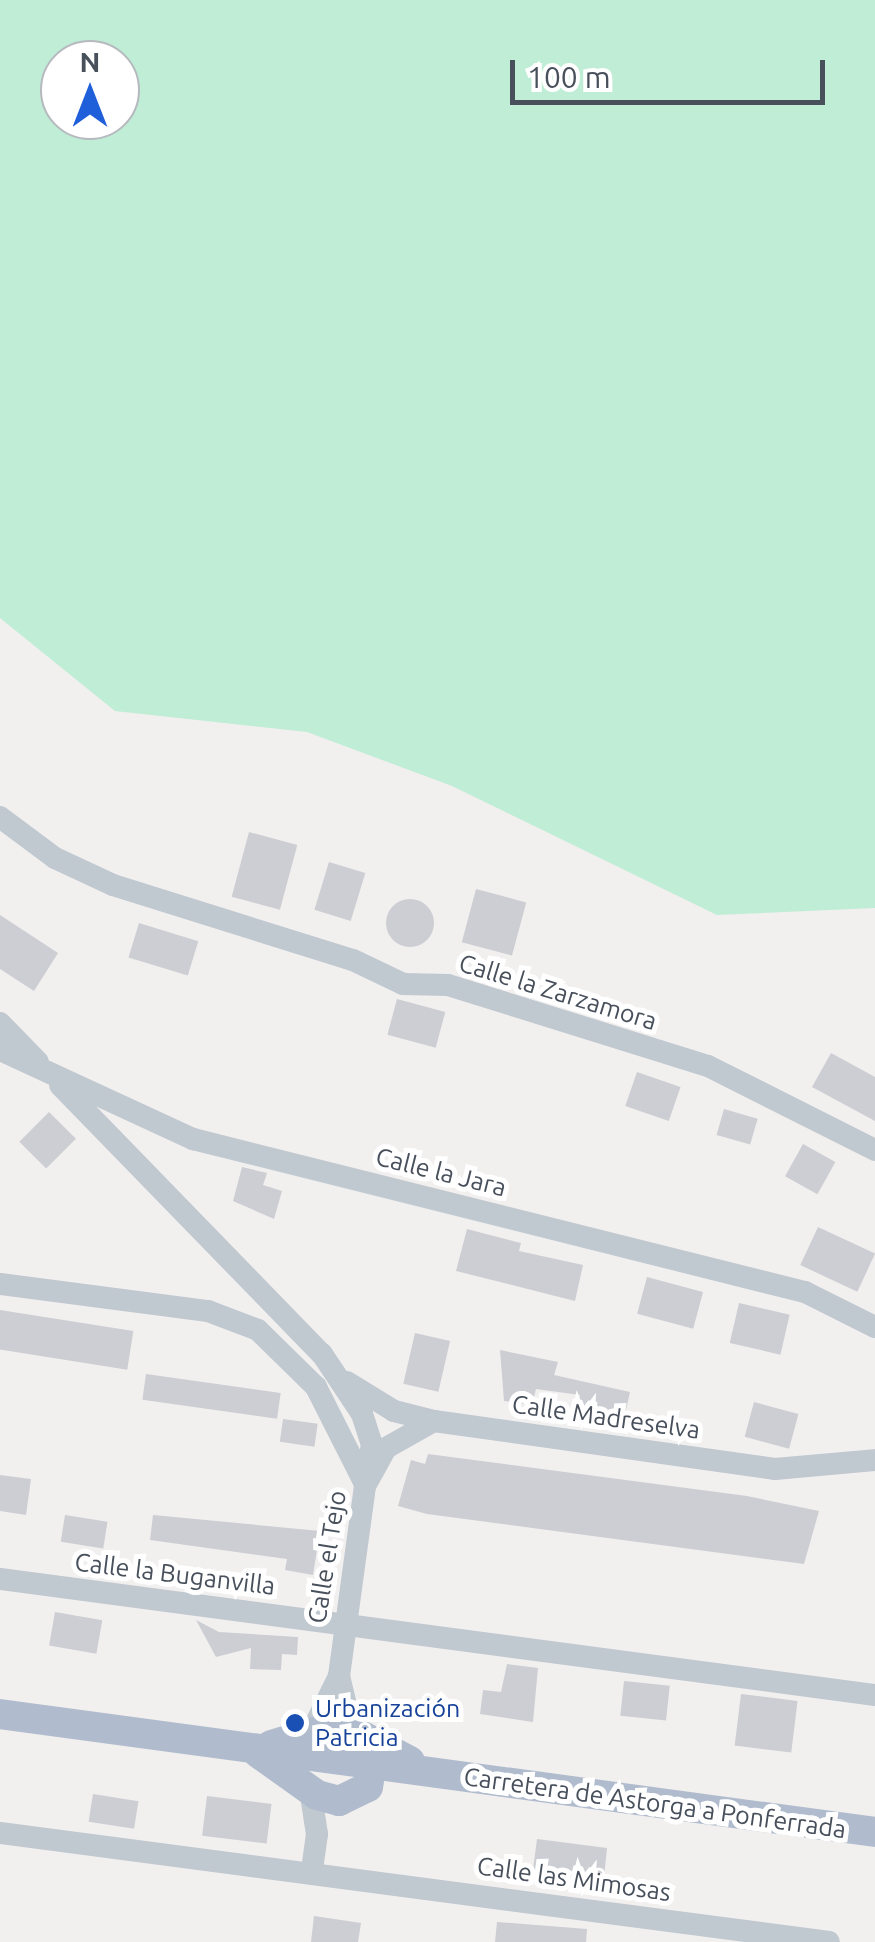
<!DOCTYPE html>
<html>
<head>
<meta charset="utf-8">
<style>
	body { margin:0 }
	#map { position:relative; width:875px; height:1942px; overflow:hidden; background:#f2efef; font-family:Ubuntu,sans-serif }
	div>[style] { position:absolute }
	.green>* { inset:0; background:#bfedd6 }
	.building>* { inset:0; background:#ccced3; transform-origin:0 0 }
	.round { border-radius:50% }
	.minor>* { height:22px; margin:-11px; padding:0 11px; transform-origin:11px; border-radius:11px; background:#c0c8d0 }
	.major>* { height:30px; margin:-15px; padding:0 15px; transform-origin:15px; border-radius:15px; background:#b0bccd }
	.dots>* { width:28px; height:28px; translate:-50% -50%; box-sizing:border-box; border:5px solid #fff; border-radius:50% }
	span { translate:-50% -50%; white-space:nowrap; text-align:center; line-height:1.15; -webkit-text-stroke:10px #fff; paint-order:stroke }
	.street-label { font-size:25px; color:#48505c }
	.transit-label { font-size:25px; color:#164399 }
	.left { translate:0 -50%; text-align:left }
	.north { position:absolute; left:40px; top:40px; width:100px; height:100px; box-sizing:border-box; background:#fff; border:2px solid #b6b9be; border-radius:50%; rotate:0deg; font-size:28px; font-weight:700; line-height:40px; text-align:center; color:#48505c }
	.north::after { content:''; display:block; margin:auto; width:35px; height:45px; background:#205fda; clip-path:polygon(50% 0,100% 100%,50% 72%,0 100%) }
	.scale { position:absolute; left:510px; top:60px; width:315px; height:45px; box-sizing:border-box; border:5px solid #48505c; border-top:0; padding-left:12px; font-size:30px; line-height:35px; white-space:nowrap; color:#48505c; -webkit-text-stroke:8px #fff; paint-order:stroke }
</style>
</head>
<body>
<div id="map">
	<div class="green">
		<div style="clip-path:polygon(evenodd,0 0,875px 0,875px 908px,717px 915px,452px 786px,307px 732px,115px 711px,0 618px,0 0,120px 60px,120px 120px,60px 120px,60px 60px,120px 60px)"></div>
	</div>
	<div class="building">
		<div style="left:249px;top:832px;width:50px;height:67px;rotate:15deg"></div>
		<div style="left:329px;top:862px;width:38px;height:50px;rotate:17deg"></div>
		<div style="left:476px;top:889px;width:52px;height:55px;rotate:15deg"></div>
		<div class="round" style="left:386px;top:899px;width:48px;height:48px"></div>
		<div style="clip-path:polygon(0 915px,58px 953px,34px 991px,0 969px)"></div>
		<div style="left:139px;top:923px;width:62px;height:36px;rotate:17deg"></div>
		<div style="left:397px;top:999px;width:50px;height:37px;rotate:15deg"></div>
		<div style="clip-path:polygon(831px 1053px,875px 1077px,875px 1121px,812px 1087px)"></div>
		<div style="left:637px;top:1072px;width:46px;height:36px;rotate:19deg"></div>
		<div style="left:724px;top:1109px;width:35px;height:27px;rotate:16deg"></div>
		<div style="left:49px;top:1112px;width:38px;height:42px;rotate:45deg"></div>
		<div style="left:803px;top:1144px;width:37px;height:37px;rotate:29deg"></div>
		<div style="clip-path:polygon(242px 1167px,267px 1173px,263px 1185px,282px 1191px,274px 1219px,233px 1201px)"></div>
		<div style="left:818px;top:1227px;width:63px;height:42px;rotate:25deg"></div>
		<div style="clip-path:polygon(467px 1229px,521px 1243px,519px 1251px,583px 1265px,575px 1301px,456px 1271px)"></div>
		<div style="left:647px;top:1277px;width:58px;height:38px;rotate:15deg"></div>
		<div style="left:739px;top:1303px;width:52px;height:41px;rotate:13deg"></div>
		<div style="left:0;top:1310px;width:135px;height:39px;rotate:9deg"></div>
		<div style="left:415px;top:1333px;width:36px;height:52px;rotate:13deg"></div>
		<div style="clip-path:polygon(500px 1350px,558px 1362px,554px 1375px,630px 1392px,623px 1424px,575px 1413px,580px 1395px,536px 1389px,532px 1405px,504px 1401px)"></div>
		<div style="left:146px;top:1374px;width:136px;height:26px;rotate:8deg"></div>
		<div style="left:754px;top:1402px;width:46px;height:36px;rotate:15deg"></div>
		<div style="left:283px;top:1419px;width:35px;height:23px;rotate:8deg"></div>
		<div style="clip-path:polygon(428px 1454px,747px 1496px,819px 1511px,804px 1564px,427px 1514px,398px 1506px,411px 1460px,425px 1464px)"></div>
		<div style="clip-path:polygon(0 1475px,31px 1479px,26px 1515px,0 1511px)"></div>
		<div style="left:65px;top:1515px;width:43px;height:27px;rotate:9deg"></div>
		<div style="clip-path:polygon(153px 1515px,320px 1531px,313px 1575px,285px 1570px,287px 1559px,150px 1540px)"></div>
		<div style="left:55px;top:1612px;width:48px;height:34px;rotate:10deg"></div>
		<div style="clip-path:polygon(196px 1620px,219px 1632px,298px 1637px,297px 1655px,282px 1654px,281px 1670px,250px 1669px,251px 1648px,216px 1657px)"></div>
		<div style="clip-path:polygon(507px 1664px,538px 1668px,533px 1722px,480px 1714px,483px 1690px,501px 1692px)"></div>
		<div style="left:624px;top:1681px;width:46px;height:35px;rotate:6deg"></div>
		<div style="left:741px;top:1694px;width:57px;height:52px;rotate:7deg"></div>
		<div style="left:93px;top:1794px;width:46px;height:28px;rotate:9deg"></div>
		<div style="left:207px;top:1796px;width:65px;height:40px;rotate:7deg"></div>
		<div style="clip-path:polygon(537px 1839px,607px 1848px,604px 1878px,532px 1877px)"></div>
		<div style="clip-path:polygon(314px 1916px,361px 1923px,358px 1942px,311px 1942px)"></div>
		<div style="clip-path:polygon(497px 1922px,587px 1929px,586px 1942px,495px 1942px)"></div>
	</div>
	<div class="minor">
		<div style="left:0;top:817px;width:69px;rotate:36.7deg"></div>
		<div style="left:55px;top:858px;width:64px;rotate:25deg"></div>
		<div style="left:113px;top:885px;width:251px;rotate:17.4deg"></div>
		<div style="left:353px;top:960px;width:55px;rotate:25.6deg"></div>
		<div style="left:403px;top:984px;width:45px;rotate:1.3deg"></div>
		<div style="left:448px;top:985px;width:272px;rotate:17.3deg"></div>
		<div style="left:708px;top:1066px;width:187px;rotate:26.7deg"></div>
		<div style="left:0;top:1023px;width:54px;rotate:45.7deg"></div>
		<div style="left:0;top:1050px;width:213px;rotate:24.8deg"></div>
		<div style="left:193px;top:1139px;width:631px;rotate:14.04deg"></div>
		<div style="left:805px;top:1292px;width:78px;rotate:26.6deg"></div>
		<div style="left:60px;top:1085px;width:376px;rotate:45.8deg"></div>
		<div style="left:322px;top:1354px;width:72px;rotate:56.3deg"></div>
		<div style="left:362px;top:1414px;width:32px;rotate:72deg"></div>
		<div style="left:372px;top:1444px;width:43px;rotate:99.5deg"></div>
		<div style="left:0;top:1284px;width:210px;rotate:7.4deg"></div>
		<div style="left:208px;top:1311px;width:53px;rotate:20.8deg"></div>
		<div style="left:258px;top:1330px;width:81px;rotate:44.5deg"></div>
		<div style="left:316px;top:1387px;width:106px;rotate:63.2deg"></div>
		<div style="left:347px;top:1382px;width:55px;rotate:31.7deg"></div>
		<div style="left:394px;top:1411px;width:41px;rotate:14deg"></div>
		<div style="left:434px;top:1421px;width:344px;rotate:8deg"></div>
		<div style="left:775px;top:1469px;width:100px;rotate:-5.1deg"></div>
		<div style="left:0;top:1579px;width:883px;rotate:7.55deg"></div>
		<div style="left:351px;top:1726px;width:51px;rotate:-103.5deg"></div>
		<div style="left:339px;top:1676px;width:192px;rotate:-82.2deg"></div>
		<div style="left:365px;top:1486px;width:43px;rotate:-61.1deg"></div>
		<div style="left:386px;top:1448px;width:55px;rotate:-29.4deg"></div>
		<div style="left:310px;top:1735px;width:66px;rotate:-63.8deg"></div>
		<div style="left:310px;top:1789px;width:46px;rotate:81.2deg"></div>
		<div style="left:317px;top:1834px;width:35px;rotate:98deg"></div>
		<div style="left:0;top:1833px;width:836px;rotate:7.49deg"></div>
	</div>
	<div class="major">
		<div style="left:0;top:1714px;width:883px;rotate:7.68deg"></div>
		<div style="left:271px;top:1745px;width:72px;rotate:-16.9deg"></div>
		<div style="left:340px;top:1724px;width:79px;rotate:27.9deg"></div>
		<div style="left:258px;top:1753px;width:72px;rotate:35.4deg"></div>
		<div style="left:317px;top:1795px;width:23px;rotate:15deg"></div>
		<div style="left:339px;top:1801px;width:32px;rotate:-26deg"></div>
		<div style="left:368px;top:1787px;width:38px;rotate:-81deg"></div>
	</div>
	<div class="dots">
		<div style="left:295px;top:1723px;background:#1a4fb4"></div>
	</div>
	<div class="street-label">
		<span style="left:558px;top:992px;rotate:17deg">Calle la Zarzamora</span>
		<span style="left:441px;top:1172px;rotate:14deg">Calle la Jara</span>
		<span style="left:606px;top:1417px;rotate:8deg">Calle Madreselva</span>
		<span style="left:327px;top:1557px;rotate:-81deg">Calle el Tejo</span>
		<span style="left:175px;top:1574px;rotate:7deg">Calle la Buganvilla</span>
		<span style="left:655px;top:1803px;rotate:8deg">Carretera de Astorga a Ponferrada</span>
		<span style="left:574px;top:1879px;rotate:8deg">Calle las Mimosas</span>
	</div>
	<div class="transit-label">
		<span class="left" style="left:315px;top:1723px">Urbanización<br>Patricia</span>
	</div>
	<div class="north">N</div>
	<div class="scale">100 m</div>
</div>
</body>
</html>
